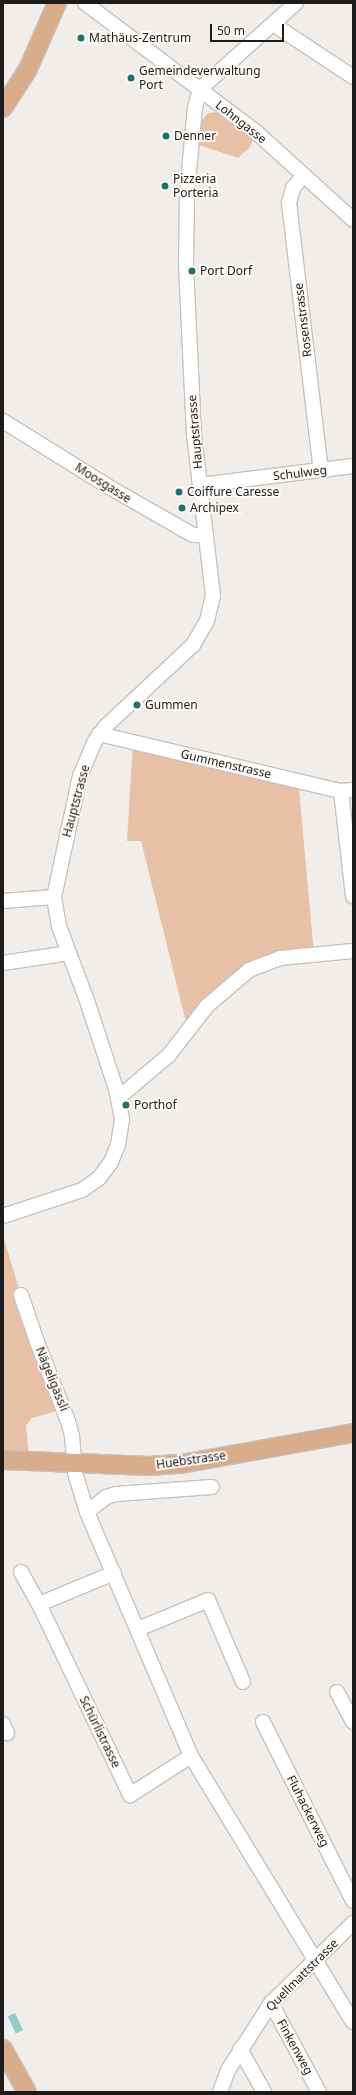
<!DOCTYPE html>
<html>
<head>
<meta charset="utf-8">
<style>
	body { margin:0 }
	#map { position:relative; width:356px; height:2095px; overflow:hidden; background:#f1edea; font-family:"Noto Sans",sans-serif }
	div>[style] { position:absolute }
	.green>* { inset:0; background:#e7c0a6 }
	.water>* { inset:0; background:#90ccc9; transform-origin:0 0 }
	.roads { filter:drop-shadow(1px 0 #c6c2bf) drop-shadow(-1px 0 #c6c2bf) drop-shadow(0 1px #c6c2bf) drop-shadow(0 -1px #c6c2bf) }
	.minor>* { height:14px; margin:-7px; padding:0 7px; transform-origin:7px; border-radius:7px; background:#fff }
	.major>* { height:18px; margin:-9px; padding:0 9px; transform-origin:9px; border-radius:9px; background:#d8ac8b }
	.dots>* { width:11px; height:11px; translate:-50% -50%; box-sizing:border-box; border:2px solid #fefaf7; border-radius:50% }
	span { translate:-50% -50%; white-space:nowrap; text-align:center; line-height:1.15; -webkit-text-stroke:4px #fefaf7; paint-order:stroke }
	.poi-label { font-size:12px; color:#1d1c1b }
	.left { translate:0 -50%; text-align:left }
	.street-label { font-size:12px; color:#1d1c1b }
	.frame { position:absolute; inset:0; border:4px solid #1d1c1b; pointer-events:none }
	.scale { position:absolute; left:210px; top:24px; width:74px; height:18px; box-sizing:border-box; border:2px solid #1d1c1b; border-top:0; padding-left:5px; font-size:12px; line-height:14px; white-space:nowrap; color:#1d1c1b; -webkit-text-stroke:3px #fefaf7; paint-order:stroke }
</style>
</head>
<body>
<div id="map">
	<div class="green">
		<div style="clip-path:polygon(218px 112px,228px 122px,254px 138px,249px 148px,238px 158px,199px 145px,202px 120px,208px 113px)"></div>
		<div style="clip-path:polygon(133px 742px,341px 791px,299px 789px,314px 954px,249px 970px,188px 1030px,141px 841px,127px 841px)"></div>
		<div style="clip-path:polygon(3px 1236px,21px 1295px,64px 1409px,32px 1418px,26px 1426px,29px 1455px,3px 1453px)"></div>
	</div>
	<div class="water">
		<div style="left:15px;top:2013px;width:19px;height:8px;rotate:65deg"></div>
	</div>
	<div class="roads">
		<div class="minor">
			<div style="left:85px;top:3px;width:213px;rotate:37deg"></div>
			<div style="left:255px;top:131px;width:132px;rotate:42.2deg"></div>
			<div style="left:273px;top:24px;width:96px;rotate:33.5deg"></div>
			<div style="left:200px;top:89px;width:129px;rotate:-41.9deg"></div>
			<div style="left:304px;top:175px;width:17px;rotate:130deg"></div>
			<div style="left:293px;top:188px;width:16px;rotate:105deg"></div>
			<div style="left:289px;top:203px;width:269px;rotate:83.2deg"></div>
			<div style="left:3px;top:421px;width:125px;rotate:31.9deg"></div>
			<div style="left:109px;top:487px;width:97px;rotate:29.7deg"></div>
			<div style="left:193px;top:535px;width:13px"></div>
			<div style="left:200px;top:485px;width:154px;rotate:-7.1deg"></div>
			<div style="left:99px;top:734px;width:249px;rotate:13.3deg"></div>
			<div style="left:341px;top:791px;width:12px;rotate:-5deg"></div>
			<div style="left:341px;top:791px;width:106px;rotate:83.5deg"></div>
			<div style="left:3px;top:901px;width:51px;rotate:-4.5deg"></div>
			<div style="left:3px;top:963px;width:67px;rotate:-8.6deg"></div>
			<div style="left:118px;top:1098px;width:67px;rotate:-40.1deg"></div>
			<div style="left:169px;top:1055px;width:62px;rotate:-52.2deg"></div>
			<div style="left:207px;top:1006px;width:55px;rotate:-40.6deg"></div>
			<div style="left:249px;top:970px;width:33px;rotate:-21deg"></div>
			<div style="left:280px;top:958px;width:73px;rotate:-5.5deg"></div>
			<div style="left:3px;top:1216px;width:83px;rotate:-18.2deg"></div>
			<div style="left:82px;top:1190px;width:21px;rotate:-35deg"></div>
			<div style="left:99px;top:1178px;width:20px;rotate:-53deg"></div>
			<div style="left:111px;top:1162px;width:18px;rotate:-68deg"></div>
			<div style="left:118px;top:1145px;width:26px;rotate:-81deg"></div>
			<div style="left:122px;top:1119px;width:31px;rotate:-101deg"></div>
			<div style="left:116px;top:1089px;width:96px;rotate:-108.2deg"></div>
			<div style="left:86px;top:998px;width:77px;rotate:-110.6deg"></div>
			<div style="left:59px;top:926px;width:29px;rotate:-100deg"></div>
			<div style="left:54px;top:897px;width:124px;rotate:-77.9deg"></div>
			<div style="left:80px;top:776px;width:38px;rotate:-67deg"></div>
			<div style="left:95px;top:741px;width:19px;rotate:-54deg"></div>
			<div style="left:106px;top:726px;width:119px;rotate:-43deg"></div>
			<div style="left:193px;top:645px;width:28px;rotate:-60deg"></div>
			<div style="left:207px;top:621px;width:26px;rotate:-77deg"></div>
			<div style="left:213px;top:596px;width:162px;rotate:-96.7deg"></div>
			<div style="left:194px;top:435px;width:170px;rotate:-92.7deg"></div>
			<div style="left:186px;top:265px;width:72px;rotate:-89.2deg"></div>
			<div style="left:187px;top:193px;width:86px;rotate:-84.7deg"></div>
			<div style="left:195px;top:107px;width:19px;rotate:-74deg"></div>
			<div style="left:21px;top:1295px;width:50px;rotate:71.2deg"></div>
			<div style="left:37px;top:1342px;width:85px;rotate:68.6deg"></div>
			<div style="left:68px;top:1421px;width:16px;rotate:75deg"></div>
			<div style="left:72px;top:1436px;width:37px;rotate:85deg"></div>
			<div style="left:75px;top:1473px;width:41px;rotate:72.9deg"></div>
			<div style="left:87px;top:1512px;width:265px;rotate:66.9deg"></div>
			<div style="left:191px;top:1756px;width:311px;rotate:58.7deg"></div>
			<div style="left:87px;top:1512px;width:24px;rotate:-38deg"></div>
			<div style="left:106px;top:1497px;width:10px;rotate:-17deg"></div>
			<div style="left:116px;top:1494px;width:96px;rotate:-4.2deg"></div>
			<div style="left:21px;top:1572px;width:37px;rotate:61deg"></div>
			<div style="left:114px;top:1573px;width:81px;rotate:157.5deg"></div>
			<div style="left:39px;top:1604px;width:212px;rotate:64.5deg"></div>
			<div style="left:130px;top:1795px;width:72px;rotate:-32.6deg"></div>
			<div style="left:138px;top:1629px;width:76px;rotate:-22.5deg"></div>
			<div style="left:208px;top:1600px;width:89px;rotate:66.9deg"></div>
			<div style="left:337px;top:1692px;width:34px;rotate:62deg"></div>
			<div style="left:263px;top:1722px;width:200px;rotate:63.3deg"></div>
			<div style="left:3px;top:1724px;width:10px;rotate:66deg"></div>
			<div style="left:271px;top:2003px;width:101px;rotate:61.7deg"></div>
			<div style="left:240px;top:2049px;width:49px;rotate:60.8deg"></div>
			<div style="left:220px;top:2092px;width:23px;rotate:-70deg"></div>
			<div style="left:228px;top:2070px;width:80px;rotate:-57.3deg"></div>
			<div style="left:271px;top:2003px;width:115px;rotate:-44.3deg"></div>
		</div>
		<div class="major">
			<div style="left:3px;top:108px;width:46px;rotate:-57.3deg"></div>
			<div style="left:28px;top:69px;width:72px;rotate:-66.3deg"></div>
			<div style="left:3px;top:1460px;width:146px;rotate:2.4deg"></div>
			<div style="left:149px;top:1466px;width:32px;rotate:-4deg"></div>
			<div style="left:181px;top:1464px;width:175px;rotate:-10.2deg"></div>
			<div style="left:3px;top:2049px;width:49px;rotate:60.8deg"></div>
		</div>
	</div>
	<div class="dots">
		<div style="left:81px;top:38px;background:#246f6c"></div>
		<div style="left:131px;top:78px;background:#246f6c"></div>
		<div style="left:166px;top:136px;background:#246f6c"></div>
		<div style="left:165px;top:186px;background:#246f6c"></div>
		<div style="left:192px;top:271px;background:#246f6c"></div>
		<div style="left:179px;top:492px;background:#246f6c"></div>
		<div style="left:182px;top:508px;background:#246f6c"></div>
		<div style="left:137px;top:705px;background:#246f6c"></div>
		<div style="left:126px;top:1105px;background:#246f6c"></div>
	</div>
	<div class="poi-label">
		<span class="left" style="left:89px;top:38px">Mathäus-Zentrum</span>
		<span class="left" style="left:139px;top:78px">Gemeindeverwaltung<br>Port</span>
		<span class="left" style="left:174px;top:136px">Denner</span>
		<span class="left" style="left:173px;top:186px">Pizzeria<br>Porteria</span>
		<span class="left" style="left:200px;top:271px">Port Dorf</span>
		<span class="left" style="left:187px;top:492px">Coiffure Caresse</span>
		<span class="left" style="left:190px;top:508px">Archipex</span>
		<span class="left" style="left:145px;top:705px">Gummen</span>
		<span class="left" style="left:134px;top:1105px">Porthof</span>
	</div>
	<div class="street-label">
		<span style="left:241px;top:122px;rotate:38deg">Lohngasse</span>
		<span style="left:303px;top:320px;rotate:-97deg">Rosenstrasse</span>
		<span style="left:195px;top:432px;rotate:-95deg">Hauptstrasse</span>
		<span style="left:300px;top:473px;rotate:-7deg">Schulweg</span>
		<span style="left:103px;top:483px;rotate:32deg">Moosgasse</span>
		<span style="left:226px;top:764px;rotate:13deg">Gummenstrasse</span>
		<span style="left:76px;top:801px;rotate:-75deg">Hauptstrasse</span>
		<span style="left:52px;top:1379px;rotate:68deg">Nägeligässli</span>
		<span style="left:191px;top:1460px;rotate:-8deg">Huebstrasse</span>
		<span style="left:100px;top:1732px;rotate:64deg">Schürlistrasse</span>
		<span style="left:308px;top:1811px;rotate:63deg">Fluhackerweg</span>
		<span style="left:302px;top:1975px;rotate:-45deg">Quellmattstrasse</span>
		<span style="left:295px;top:2047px;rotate:61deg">Finkenweg</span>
	</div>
	<div class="frame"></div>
	<div class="scale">50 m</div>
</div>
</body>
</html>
